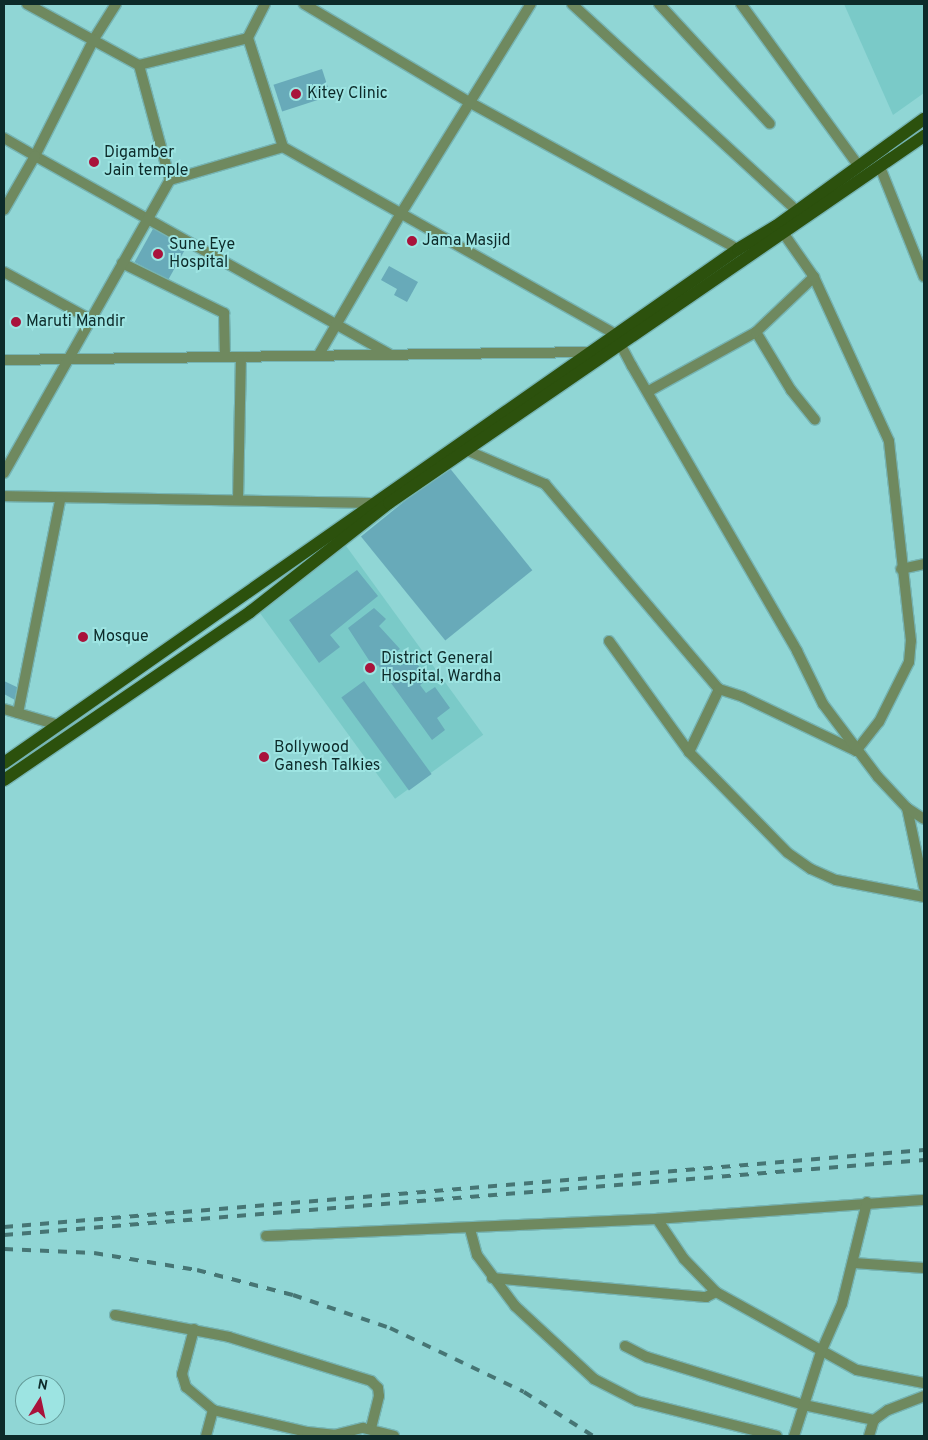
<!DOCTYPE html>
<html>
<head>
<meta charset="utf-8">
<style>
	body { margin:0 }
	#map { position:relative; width:928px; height:1440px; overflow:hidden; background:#90d6d5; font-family:Overpass,sans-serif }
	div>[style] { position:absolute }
	.built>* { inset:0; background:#7acac8; transform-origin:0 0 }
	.building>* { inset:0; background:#68aab9; transform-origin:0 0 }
	.roads { filter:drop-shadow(1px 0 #76b4b3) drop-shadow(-1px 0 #76b4b3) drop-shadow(0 1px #76b4b3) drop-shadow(0 -1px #76b4b3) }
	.minor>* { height:10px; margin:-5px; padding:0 5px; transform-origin:5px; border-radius:5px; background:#6f895f }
	.tertiary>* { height:10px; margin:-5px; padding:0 5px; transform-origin:5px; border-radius:5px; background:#6f895f }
	.primary>* { height:12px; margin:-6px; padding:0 6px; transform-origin:6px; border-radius:6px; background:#2c510d }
	.rail>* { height:4px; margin-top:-2px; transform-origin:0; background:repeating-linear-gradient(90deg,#467574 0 9px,transparent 0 18px) }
	.dots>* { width:14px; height:14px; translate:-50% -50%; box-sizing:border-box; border:2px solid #9de4e2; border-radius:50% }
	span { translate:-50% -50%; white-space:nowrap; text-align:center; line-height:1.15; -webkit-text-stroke:4px #9de4e2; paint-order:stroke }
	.poi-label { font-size:16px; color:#0d2b2a }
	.left { translate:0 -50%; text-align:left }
	.frame { position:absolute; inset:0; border:5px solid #0d2b2a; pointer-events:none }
	.north { position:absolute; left:15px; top:1375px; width:50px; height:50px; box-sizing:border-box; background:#9de4e2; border:1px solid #639a98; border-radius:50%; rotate:10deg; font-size:14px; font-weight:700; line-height:20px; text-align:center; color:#0d2b2a }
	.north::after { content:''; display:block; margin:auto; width:18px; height:22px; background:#a9123b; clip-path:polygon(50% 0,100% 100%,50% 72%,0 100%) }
</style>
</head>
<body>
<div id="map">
	<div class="built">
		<div style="clip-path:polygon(844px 4px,924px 4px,924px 93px,893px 115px)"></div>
		<div style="left:341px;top:539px;width:242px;height:109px;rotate:54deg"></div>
	</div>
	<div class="building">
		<div style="left:322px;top:69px;width:28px;height:51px;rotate:72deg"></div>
		<div style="left:154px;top:227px;width:38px;height:40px;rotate:29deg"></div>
		<div style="clip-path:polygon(389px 266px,418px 282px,407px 302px,394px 295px,397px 289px,381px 280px)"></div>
		<div style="left:448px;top:466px;width:134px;height:112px;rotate:51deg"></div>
		<div style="clip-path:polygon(357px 570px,378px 596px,330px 635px,340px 647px,319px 663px,289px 620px)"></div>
		<div style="clip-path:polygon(374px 608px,386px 619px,379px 626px,400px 649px,392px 655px,400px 666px,413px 658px,428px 679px,420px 685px,426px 693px,435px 687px,450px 708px,437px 718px,445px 730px,432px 740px,378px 665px,374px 668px,348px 628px)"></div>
		<div style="clip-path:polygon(4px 681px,21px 689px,15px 700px,4px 694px)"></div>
		<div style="left:364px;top:681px;width:115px;height:28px;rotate:54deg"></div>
	</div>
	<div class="roads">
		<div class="minor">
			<div style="left:116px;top:4px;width:41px;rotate:122.2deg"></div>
			<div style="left:94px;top:39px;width:131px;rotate:116.8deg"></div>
			<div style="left:35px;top:156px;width:406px;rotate:29.2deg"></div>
			<div style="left:304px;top:4px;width:192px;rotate:30.7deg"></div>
			<div style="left:469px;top:102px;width:307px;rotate:28.7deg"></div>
			<div style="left:572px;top:4px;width:303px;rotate:42.6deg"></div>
			<div style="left:659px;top:4px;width:163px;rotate:47.2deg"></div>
			<div style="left:741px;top:4px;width:199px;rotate:54deg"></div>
			<div style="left:4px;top:138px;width:36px;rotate:30deg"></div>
			<div style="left:35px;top:156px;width:62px;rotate:119.9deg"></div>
			<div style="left:880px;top:167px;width:118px;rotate:68.2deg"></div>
			<div style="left:122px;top:263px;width:114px;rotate:26.1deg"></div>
			<div style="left:224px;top:313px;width:44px;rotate:88.7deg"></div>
			<div style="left:4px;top:272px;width:98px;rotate:28.7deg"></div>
			<div style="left:756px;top:332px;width:68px;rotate:58.9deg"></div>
			<div style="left:791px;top:390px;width:38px;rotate:51deg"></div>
			<div style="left:617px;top:338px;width:32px;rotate:62deg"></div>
			<div style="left:318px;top:356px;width:163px;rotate:-59.8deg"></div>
			<div style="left:400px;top:215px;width:248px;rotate:-58.2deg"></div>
			<div style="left:4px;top:360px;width:587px;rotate:-0.78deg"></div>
			<div style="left:649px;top:391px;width:122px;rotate:-28.9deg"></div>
			<div style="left:756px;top:332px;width:80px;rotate:-43.5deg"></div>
			<div style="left:466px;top:450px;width:86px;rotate:23.3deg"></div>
			<div style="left:545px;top:484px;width:269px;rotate:49.7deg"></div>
			<div style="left:4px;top:496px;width:374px;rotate:1.1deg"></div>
			<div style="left:238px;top:499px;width:142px;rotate:-88.8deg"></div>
			<div style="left:901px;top:569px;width:24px;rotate:-12deg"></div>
			<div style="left:609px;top:641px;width:137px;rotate:54.2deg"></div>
			<div style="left:689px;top:752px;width:141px;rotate:45.6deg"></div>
			<div style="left:788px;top:853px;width:28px;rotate:35deg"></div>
			<div style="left:811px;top:869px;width:27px;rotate:24deg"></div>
			<div style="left:836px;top:880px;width:90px;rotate:10.9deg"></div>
			<div style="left:4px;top:709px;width:56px;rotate:16.5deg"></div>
			<div style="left:18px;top:713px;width:217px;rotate:-78.8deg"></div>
			<div style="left:689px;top:752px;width:70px;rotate:-64.5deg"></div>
			<div style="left:719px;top:689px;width:25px;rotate:18deg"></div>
			<div style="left:743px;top:697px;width:125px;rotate:25.5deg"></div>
			<div style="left:856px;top:751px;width:37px;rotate:-52deg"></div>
			<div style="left:879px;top:722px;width:67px;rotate:-63.4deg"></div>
			<div style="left:909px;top:662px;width:21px;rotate:-85deg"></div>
			<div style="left:911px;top:641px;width:201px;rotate:-96.3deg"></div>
			<div style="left:889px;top:441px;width:180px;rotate:-114.6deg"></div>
			<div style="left:814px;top:277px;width:52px;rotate:-124.9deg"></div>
			<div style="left:907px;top:808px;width:81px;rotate:77.9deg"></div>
			<div style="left:657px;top:1219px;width:48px;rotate:56deg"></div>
			<div style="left:684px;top:1259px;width:46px;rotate:45.9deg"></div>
			<div style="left:716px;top:1292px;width:161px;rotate:29deg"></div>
			<div style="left:857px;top:1370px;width:68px;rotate:11deg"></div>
			<div style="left:470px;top:1229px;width:27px;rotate:75deg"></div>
			<div style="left:477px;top:1255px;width:64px;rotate:53.3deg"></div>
			<div style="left:515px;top:1306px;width:108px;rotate:42.7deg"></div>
			<div style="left:594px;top:1379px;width:48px;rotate:27.1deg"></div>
			<div style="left:637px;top:1401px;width:144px;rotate:14deg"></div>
			<div style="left:266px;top:1236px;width:391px;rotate:-2.5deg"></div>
			<div style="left:657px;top:1219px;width:268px;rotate:-4.1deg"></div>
			<div style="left:854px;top:1263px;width:70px;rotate:4.1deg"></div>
			<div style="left:492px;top:1278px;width:215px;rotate:5.1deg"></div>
			<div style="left:706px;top:1297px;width:11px;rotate:-27deg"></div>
			<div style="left:115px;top:1315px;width:116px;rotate:10.9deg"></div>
			<div style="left:229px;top:1337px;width:149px;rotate:17.2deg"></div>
			<div style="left:371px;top:1381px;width:10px;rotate:45deg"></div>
			<div style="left:378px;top:1388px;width:8px;rotate:83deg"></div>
			<div style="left:379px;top:1396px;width:34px;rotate:104deg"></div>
			<div style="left:194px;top:1329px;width:47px;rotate:104.9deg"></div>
			<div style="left:182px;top:1374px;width:14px;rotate:73deg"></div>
			<div style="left:186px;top:1387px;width:35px;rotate:40deg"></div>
			<div style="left:213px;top:1410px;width:97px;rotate:13.2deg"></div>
			<div style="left:307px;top:1432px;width:27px;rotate:6deg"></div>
			<div style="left:334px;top:1435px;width:30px;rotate:-14deg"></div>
			<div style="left:363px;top:1428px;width:32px;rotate:14deg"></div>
			<div style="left:625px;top:1346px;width:25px;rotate:27deg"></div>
			<div style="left:647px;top:1357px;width:164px;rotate:17deg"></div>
			<div style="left:804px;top:1405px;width:72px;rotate:12.1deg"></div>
			<div style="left:206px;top:1436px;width:27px;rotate:-75deg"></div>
			<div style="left:794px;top:1436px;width:88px;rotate:-72.2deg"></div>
			<div style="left:821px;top:1352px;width:52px;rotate:-66.4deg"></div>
			<div style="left:842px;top:1304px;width:105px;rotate:-76.2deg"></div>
			<div style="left:869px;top:1436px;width:17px;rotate:-73deg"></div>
			<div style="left:874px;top:1420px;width:17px;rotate:-36deg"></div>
			<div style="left:888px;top:1410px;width:39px;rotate:-21deg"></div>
		</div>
		<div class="tertiary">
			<div style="left:27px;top:4px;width:128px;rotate:28.6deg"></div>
			<div style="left:139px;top:65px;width:112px;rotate:-13.9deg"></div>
			<div style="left:265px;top:4px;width:38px;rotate:117deg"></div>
			<div style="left:248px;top:38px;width:114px;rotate:72.2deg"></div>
			<div style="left:170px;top:180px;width:118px;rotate:-16.3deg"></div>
			<div style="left:283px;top:147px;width:382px;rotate:29.4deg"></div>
			<div style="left:632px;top:366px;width:329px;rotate:59.9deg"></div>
			<div style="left:797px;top:651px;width:59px;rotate:63.9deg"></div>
			<div style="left:823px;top:704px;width:91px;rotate:53deg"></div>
			<div style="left:878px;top:777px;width:42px;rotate:46.9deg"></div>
			<div style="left:907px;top:808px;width:20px;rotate:33deg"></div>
			<div style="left:4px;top:473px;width:337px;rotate:-60.5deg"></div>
			<div style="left:170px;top:180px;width:119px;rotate:-105.1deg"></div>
		</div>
		<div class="primary">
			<div style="left:4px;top:763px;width:896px;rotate:-35deg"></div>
			<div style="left:738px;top:249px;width:44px;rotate:-31.2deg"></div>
			<div style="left:776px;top:226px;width:183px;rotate:-35.9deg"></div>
			<div style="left:4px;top:780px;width:298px;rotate:-34.3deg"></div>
			<div style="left:250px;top:612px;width:177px;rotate:-38.1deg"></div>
			<div style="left:389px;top:503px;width:649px;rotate:-34.45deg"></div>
		</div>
	</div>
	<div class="rail">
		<div style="left:4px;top:1227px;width:923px;rotate:-4.78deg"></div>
		<div style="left:4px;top:1235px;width:923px;rotate:-4.66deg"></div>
		<div style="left:4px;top:1249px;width:90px;rotate:2.5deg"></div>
		<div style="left:94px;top:1253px;width:104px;rotate:9.4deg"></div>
		<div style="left:197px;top:1270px;width:99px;rotate:14.6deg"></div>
		<div style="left:293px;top:1295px;width:102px;rotate:18.8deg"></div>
		<div style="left:390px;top:1328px;width:148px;rotate:25.5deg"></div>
		<div style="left:524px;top:1392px;width:82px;rotate:32.5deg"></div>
	</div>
	<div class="dots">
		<div style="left:296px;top:94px;background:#a9123b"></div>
		<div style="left:94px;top:162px;background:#a9123b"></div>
		<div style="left:412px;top:241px;background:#a9123b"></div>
		<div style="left:158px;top:254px;background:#a9123b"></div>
		<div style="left:16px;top:322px;background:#a9123b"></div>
		<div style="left:83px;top:637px;background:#a9123b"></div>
		<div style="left:370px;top:668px;background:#a9123b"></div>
		<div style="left:264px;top:757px;background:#a9123b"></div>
	</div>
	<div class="poi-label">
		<span class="left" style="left:307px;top:94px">Kitey Clinic</span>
		<span class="left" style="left:104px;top:162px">Digamber<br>Jain temple</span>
		<span class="left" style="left:422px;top:241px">Jama Masjid</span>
		<span class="left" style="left:169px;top:254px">Sune Eye<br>Hospital</span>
		<span class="left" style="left:26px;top:322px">Maruti Mandir</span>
		<span class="left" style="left:93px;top:637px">Mosque</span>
		<span class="left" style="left:381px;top:668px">District General<br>Hospital, Wardha</span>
		<span class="left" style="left:274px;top:757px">Bollywood<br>Ganesh Talkies</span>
	</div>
	<div class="frame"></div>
	<div class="north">N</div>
</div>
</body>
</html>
